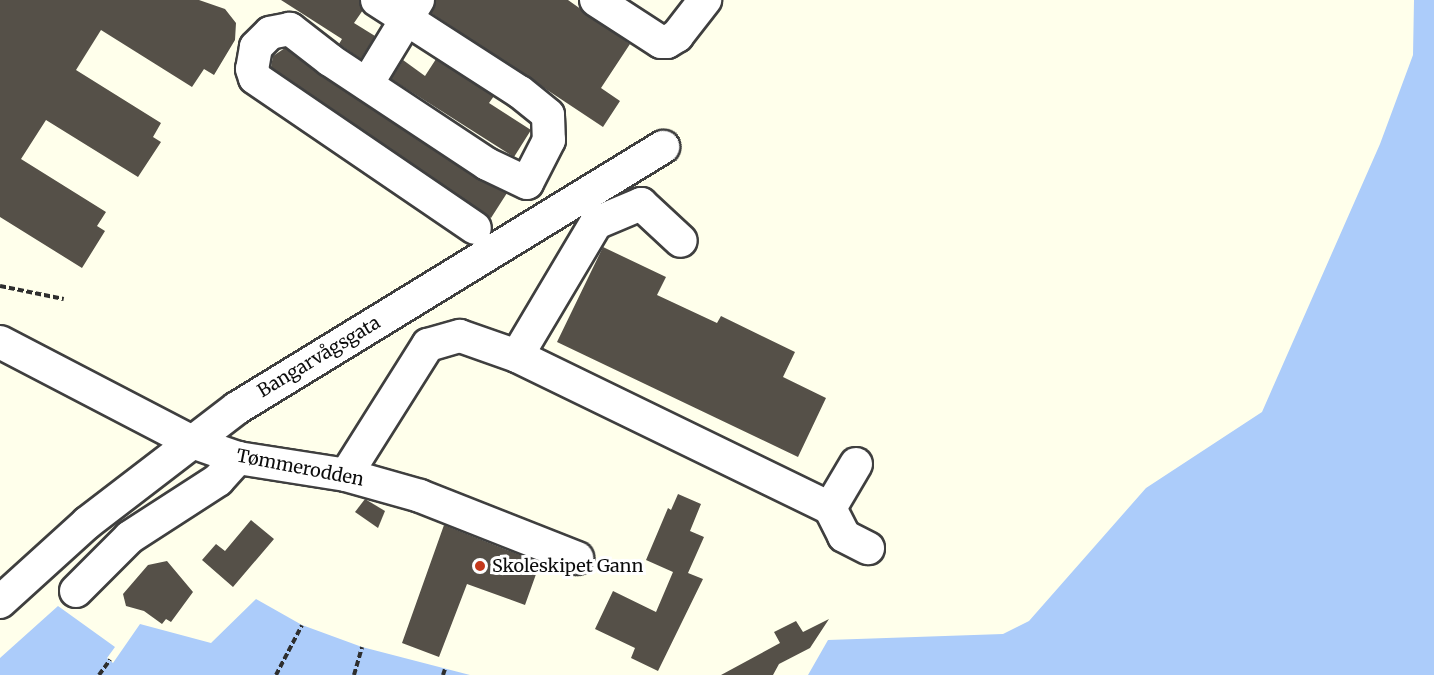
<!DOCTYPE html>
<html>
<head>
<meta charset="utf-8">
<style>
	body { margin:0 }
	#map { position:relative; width:1434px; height:675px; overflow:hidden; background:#ffffeb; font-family:Merriweather,serif }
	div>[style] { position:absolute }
	.water>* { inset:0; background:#acccfa }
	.building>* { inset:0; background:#555048 }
	.path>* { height:4px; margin-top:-2px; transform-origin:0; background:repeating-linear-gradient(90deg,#2e2e2e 0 6px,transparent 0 9px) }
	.roads { filter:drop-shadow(2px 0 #3f3f3f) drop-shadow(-2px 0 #3f3f3f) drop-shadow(0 2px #3f3f3f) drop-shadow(0 -2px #3f3f3f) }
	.minor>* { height:32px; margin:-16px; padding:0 16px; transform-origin:16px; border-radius:16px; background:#fff }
	.dots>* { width:16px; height:16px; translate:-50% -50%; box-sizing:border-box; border:3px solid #fff; border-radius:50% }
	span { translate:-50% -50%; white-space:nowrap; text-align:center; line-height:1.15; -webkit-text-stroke:6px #fff; paint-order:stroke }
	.street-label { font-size:18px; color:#0c0c0c }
	.poi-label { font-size:18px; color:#0c0c0c }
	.left { translate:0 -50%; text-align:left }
</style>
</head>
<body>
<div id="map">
	<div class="water">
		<div style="clip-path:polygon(1414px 0,1434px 0,1434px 675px,808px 675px,828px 640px,1003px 634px,1029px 621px,1146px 488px,1262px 412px,1380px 144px,1413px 55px)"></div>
		<div style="clip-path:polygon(256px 599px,302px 625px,362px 647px,470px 675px,0 675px,0 658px,58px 606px,115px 647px,107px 658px,113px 663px,140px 624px,211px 643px)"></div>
	</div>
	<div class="building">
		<div style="clip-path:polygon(0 0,199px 0,225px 9px,236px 23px,235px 40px,214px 75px,204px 69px,192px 87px,101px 30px,76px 70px,161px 123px,153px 137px,161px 142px,138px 177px,46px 120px,21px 159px,106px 212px,97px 226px,105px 231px,82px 268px,0 217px)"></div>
		<div style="clip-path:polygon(281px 0,359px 0,363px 10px,354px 23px,375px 36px,361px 59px,339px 44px,342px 39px)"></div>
		<div style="clip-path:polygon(436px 0,568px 0,630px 44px,601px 88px,620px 101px,603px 127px,431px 13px)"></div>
		<div style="clip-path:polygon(285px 48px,477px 179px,507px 193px,491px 218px,271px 67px,273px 56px)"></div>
		<div style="clip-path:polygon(436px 59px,494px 96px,489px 103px,531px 130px,514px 157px,391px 79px,403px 60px,425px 76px)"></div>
		<div style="clip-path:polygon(603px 247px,666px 277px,657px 295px,717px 323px,721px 316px,795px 352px,783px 377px,826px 398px,798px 457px,557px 342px)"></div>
		<div style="clip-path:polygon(678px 494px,701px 504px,690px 531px,704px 537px,688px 573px,703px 579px,658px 671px,631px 658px,635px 648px,595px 629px,613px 591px,656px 612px,673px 572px,646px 560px,668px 508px,671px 510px)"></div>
		<div style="clip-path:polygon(365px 499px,385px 511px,378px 528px,355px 512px)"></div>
		<div style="clip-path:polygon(251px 520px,274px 539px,233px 587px,202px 560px,216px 544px,225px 551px)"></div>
		<div style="clip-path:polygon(444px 525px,540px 563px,525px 605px,467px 584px,439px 657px,402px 643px)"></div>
		<div style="clip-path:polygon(167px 561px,193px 592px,171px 622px,166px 619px,162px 624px,144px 611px,126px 606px,123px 594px,148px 565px)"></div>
		<div style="clip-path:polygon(829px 619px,810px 648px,779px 664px,773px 675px,721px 675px,780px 643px,774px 632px,796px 621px,803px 632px)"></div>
	</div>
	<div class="path">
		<div style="left:0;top:286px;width:65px;rotate:11.5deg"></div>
		<div style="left:99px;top:675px;width:19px;rotate:-54deg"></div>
		<div style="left:276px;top:675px;width:56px;rotate:-62.5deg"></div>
		<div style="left:354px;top:675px;width:29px;rotate:-74deg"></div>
		<div style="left:443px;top:675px;width:6px;rotate:-72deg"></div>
	</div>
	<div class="roads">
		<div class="minor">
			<div style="left:377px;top:0;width:170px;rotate:32.8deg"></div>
			<div style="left:520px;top:92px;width:36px;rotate:39deg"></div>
			<div style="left:548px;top:115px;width:25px;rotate:88deg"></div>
			<div style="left:549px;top:140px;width:48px;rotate:117.1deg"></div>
			<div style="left:527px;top:183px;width:44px;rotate:-154.6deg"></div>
			<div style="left:487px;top:164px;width:188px;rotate:-146.5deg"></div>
			<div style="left:330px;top:60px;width:51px;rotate:-142.2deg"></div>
			<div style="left:290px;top:29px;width:20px;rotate:169deg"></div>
			<div style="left:270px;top:33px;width:20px;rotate:135deg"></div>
			<div style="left:256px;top:47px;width:22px;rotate:100deg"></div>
			<div style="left:252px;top:69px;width:9px;rotate:72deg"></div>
			<div style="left:255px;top:78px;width:266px;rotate:34.3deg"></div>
			<div style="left:596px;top:0;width:77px;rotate:32.9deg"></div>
			<div style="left:661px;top:42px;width:6px"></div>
			<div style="left:667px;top:42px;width:12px;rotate:-31deg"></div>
			<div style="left:677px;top:36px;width:46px;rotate:-52.1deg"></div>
			<div style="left:367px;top:84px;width:98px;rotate:-58.7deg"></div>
			<div style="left:0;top:342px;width:216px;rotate:27.5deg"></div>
			<div style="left:192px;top:442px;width:49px;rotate:19.2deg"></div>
			<div style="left:238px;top:458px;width:109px;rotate:8.9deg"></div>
			<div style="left:346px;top:475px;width:77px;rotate:15.8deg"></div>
			<div style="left:420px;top:496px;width:169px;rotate:21.5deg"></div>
			<div style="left:517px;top:356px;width:155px;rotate:-59.3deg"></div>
			<div style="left:596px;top:223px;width:49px;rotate:-22.9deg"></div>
			<div style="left:641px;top:204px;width:54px;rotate:42.8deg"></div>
			<div style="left:346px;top:475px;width:154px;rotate:-57.8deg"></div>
			<div style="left:428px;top:345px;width:33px;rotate:-16deg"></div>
			<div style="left:460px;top:336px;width:60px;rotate:19.3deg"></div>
			<div style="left:517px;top:356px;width:348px;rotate:25.9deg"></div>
			<div style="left:830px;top:508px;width:31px;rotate:63deg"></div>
			<div style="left:844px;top:536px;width:27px;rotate:27deg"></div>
			<div style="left:830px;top:508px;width:51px;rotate:-59.4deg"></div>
			<div style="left:76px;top:591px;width:76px;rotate:-45deg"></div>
			<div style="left:130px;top:537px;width:105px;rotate:-32.9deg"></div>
			<div style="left:218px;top:480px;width:30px;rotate:-48deg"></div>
			<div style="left:0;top:602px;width:118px;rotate:-42.2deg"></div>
			<div style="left:87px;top:523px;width:189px;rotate:-37.5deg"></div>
			<div style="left:237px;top:408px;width:500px;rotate:-31.5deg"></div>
		</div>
	</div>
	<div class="dots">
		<div style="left:480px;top:566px;background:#c4391c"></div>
	</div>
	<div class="street-label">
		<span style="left:319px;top:357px;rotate:-31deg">Bangarvågsgata</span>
		<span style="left:300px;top:468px;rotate:11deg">Tømmerodden</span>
	</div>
	<div class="poi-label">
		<span class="left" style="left:492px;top:566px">Skoleskipet Gann</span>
	</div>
</div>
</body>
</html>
